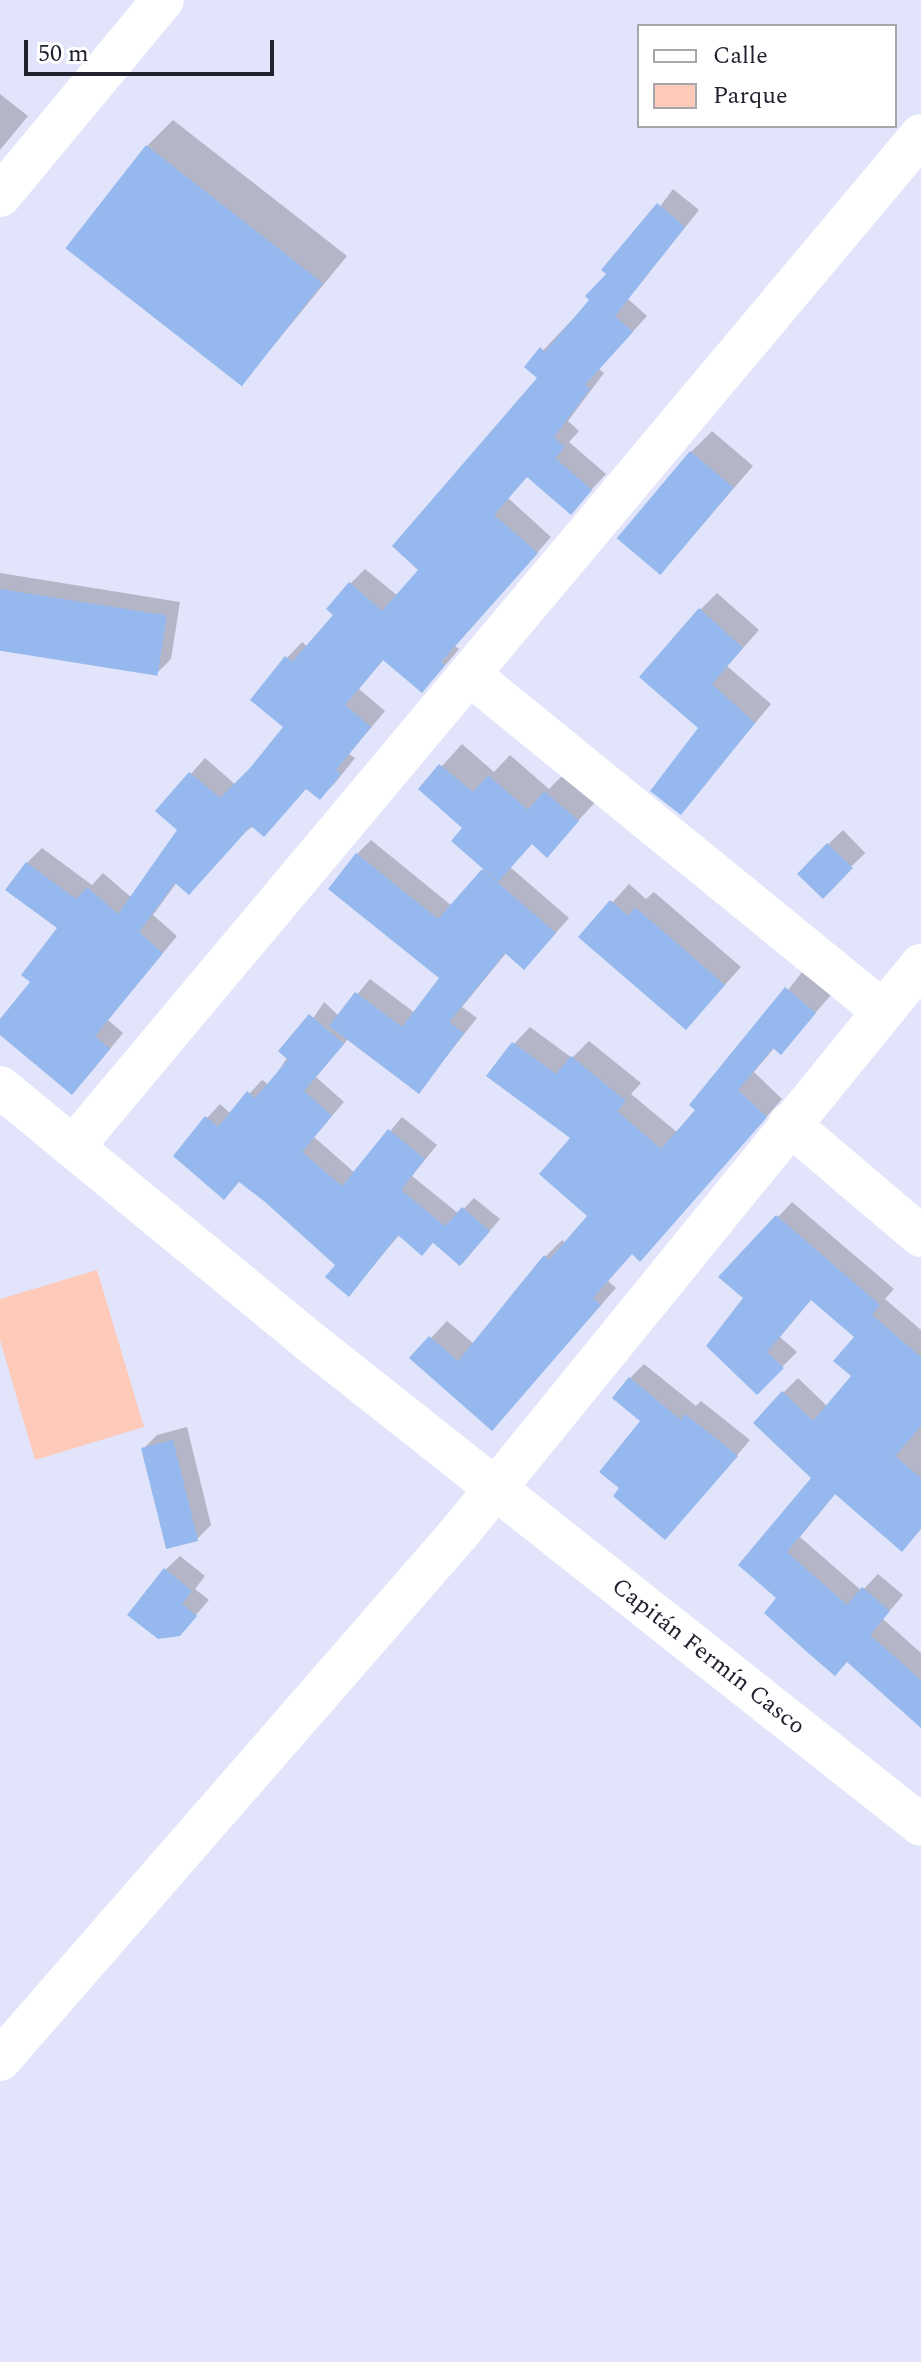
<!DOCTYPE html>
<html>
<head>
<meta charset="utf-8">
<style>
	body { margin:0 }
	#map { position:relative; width:921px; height:2362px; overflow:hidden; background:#e1e4fa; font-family:Spectral,serif }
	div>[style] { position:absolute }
	.green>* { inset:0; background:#fecbba }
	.shadow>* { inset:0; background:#0003; transform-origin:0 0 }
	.building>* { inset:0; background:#95b9ee; transform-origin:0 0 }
	.minor>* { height:42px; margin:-21px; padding:0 21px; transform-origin:21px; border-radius:21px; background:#fff }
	span { translate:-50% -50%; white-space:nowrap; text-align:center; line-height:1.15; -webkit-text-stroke:8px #fff; paint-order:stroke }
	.street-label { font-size:24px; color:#20222f }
	.legend { position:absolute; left:637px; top:24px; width:260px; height:104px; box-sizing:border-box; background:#fff; border:2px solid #a6a7ac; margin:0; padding:10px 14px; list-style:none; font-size:24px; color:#20222f }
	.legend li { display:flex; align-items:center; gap:16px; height:40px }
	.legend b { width:40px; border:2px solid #a6a7ac }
	.scale { position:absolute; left:24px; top:40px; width:250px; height:36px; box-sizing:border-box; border:4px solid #20222f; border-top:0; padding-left:10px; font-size:24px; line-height:28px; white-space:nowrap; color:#20222f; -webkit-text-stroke:6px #fff; paint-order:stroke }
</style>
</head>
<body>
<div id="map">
	<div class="green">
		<div style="clip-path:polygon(97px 1270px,144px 1427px,35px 1460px,0 1340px,0 1299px)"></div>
	</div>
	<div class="shadow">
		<div style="clip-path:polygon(0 94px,28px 116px,0 150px)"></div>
		<div style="clip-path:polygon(173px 120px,347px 256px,241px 385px,147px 146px)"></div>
		<div style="clip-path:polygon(673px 189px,699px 210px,628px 299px,647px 316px,599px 369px,604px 373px,568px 421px,579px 431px,569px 442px,606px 474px,571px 512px,528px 475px,508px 498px,551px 537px,455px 646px,459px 649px,437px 675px,422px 690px,384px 659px,359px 689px,385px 711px,349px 754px,355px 758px,335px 783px,320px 798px,307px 787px,177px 882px,153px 915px,177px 936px,108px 1020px,123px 1033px,87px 1077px,0 1032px,0 1022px,33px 982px,60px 928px,8px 890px,27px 863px,42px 848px,92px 885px,103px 873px,132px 898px,180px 829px,158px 811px,205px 758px,236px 785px,286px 727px,253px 700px,287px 658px,302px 642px,308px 647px,335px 615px,350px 584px,365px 569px,398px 596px,420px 570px,540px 378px,527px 367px,591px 300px)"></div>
		<div style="clip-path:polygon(712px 431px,753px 466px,660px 574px,691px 452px)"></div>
		<div style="clip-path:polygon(0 573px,180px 602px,171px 659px,157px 673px,0 648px)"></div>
		<div style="clip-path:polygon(717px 593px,759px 630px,727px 666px,771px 704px,680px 813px,701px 728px,700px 610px)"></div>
		<div style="clip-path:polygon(462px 744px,494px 772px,510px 755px,549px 789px,566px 772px,598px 799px,547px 855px,533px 842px,510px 867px,569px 918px,538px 953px,507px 952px,462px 1007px,477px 1018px,419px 1091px,349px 1038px,316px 1077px,344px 1102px,314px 1137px,355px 1173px,402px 1117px,437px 1145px,412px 1176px,459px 1214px,474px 1198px,500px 1219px,462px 1264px,434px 1241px,400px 1234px,349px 1294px,338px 1264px,240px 1180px,207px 1118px,220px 1104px,231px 1114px,262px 1080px,269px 1085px,324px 1002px,339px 1016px,370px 979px,415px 1013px,441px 977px,357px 854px,371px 840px,452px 906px,485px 868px,465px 828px,421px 789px)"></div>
		<div style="left:843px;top:830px;width:32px;height:62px;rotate:46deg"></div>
		<div style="clip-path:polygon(629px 884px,646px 899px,654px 892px,741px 967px,686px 1028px,581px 937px)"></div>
		<div style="clip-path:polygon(802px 972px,831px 995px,781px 1052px,775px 1047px,754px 1072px,782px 1099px,657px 1242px,633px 1252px,608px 1281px,616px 1288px,508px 1411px,412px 1358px,447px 1321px,474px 1344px,546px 1256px,562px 1240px,566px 1243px,590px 1215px,573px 1138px,514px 1044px,530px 1027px,572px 1058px,589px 1041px,641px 1083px,631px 1094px,678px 1133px)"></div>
		<div style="clip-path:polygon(792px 1202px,894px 1289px,885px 1299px,921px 1330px,921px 1519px,836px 1493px,800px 1537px,862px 1591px,878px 1574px,903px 1595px,883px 1619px,921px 1653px,921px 1725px,741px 1565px,814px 1478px,783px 1393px,798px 1378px,828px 1407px,854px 1376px,857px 1336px,812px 1298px,780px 1337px,797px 1352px,757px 1392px,746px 1298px,778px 1217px)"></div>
		<div style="clip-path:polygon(644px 1364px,696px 1406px,701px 1401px,750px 1440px,679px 1523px,630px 1378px)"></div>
		<div style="clip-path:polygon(187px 1427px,211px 1525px,197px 1539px,143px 1449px,157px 1435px)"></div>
		<div style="clip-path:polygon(180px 1556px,205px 1576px,195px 1589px,209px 1600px,179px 1634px,165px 1570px)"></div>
	</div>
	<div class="building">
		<div style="left:146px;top:145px;width:224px;height:131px;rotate:38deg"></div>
		<div style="clip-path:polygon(657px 203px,685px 227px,615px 316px,633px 332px,585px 385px,590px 389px,554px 437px,565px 447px,555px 458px,592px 490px,571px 515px,527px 477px,494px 515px,538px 553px,441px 662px,445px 665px,422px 693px,383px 660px,345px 705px,371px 727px,336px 770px,341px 774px,320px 800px,306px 789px,264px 837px,251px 826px,189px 895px,175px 883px,139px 932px,163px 953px,95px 1036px,110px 1049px,72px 1095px,0 1035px,0 1019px,30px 982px,21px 975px,57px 928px,5px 890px,26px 862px,76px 899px,87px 887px,118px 914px,177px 830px,155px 811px,189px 772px,220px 798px,250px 768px,283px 727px,250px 700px,285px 656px,292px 662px,333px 615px,326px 609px,349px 582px,382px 611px,418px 570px,392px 546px,537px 378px,524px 367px,540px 347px,545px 352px,589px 300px,585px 296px,606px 274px,601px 270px)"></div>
		<div style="left:690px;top:451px;width:57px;height:114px;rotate:40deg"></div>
		<div style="left:0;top:589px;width:169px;height:61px;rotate:9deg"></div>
		<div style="clip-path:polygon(699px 608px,743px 648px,712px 684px,755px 723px,681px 815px,650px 791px,698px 728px,639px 677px)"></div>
		<div style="clip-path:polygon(439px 764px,473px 792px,488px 775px,528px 810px,544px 791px,579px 821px,547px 858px,532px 844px,498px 882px,451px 841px,462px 828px,418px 789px)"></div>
		<div style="left:827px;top:843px;width:36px;height:43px;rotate:44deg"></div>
		<div style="clip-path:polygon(356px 853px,438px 919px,482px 869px,556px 933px,524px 970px,505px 953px,449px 1022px,464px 1033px,419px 1094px,329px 1026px,355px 992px,402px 1027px,439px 978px,328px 889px)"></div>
		<div style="clip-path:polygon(610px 900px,628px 916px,635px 907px,725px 985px,686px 1030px,578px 937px)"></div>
		<div style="clip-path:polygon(785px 987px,816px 1013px,781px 1055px,773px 1048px,738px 1090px,767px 1117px,640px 1262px,632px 1254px,593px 1298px,601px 1305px,492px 1431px,409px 1358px,429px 1336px,458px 1361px,544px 1255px,549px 1260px,587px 1216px,539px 1174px,570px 1138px,486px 1076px,512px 1042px,556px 1074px,571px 1056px,626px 1101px,617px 1111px,661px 1149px,695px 1110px,689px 1105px)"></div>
		<div style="clip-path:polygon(309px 1014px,344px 1044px,304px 1091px,332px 1116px,302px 1152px,342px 1186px,388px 1129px,425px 1159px,401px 1190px,446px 1227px,422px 1256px,398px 1235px,349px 1297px,325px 1277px,335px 1265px,264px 1201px,239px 1182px,224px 1200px,173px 1156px,205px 1116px,218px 1127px,247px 1091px,255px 1098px,288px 1060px,278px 1051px)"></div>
		<div style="left:462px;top:1207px;width:37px;height:46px;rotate:41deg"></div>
		<div style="clip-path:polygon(776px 1215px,880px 1305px,872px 1315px,921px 1357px,921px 1426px,895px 1456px,921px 1478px,921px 1529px,902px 1552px,835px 1494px,787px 1552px,847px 1605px,862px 1587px,890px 1611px,870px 1635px,921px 1680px,921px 1728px,847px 1662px,835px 1676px,807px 1652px,764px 1613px,776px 1598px,738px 1565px,811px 1478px,753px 1423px,782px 1391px,813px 1421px,851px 1376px,833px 1361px,854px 1337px,811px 1300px,767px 1352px,784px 1368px,757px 1395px,706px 1346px,743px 1298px,718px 1277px)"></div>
		<div style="clip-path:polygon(629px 1377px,681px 1420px,685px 1414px,738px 1456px,665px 1540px,613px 1496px,619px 1488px,599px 1472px,640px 1421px,612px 1398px)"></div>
		<div style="left:173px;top:1440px;width:104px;height:33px;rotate:76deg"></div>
		<div style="clip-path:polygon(164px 1568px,192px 1591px,182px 1604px,197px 1616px,180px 1636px,158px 1639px,127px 1615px)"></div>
	</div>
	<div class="minor">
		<div style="left:0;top:196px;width:255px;rotate:-50.3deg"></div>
		<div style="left:470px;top:675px;width:532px;rotate:39.13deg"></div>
		<div style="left:0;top:1087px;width:400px;rotate:39.4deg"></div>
		<div style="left:309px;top:1341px;width:780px;rotate:38.34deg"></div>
		<div style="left:789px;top:1124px;width:173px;rotate:40.3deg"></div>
		<div style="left:73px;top:1147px;width:1320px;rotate:-50.04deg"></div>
		<div style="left:0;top:2060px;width:700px;rotate:-48.94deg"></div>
		<div style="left:460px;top:1532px;width:731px;rotate:-50.89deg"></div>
	</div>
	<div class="street-label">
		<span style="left:708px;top:1657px;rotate:38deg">Capitán Fermín Casco</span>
	</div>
	<ul class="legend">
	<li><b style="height:10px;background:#fff"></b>Calle</li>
	<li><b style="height:22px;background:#fecbba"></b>Parque</li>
	</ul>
	<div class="scale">50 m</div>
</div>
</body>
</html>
